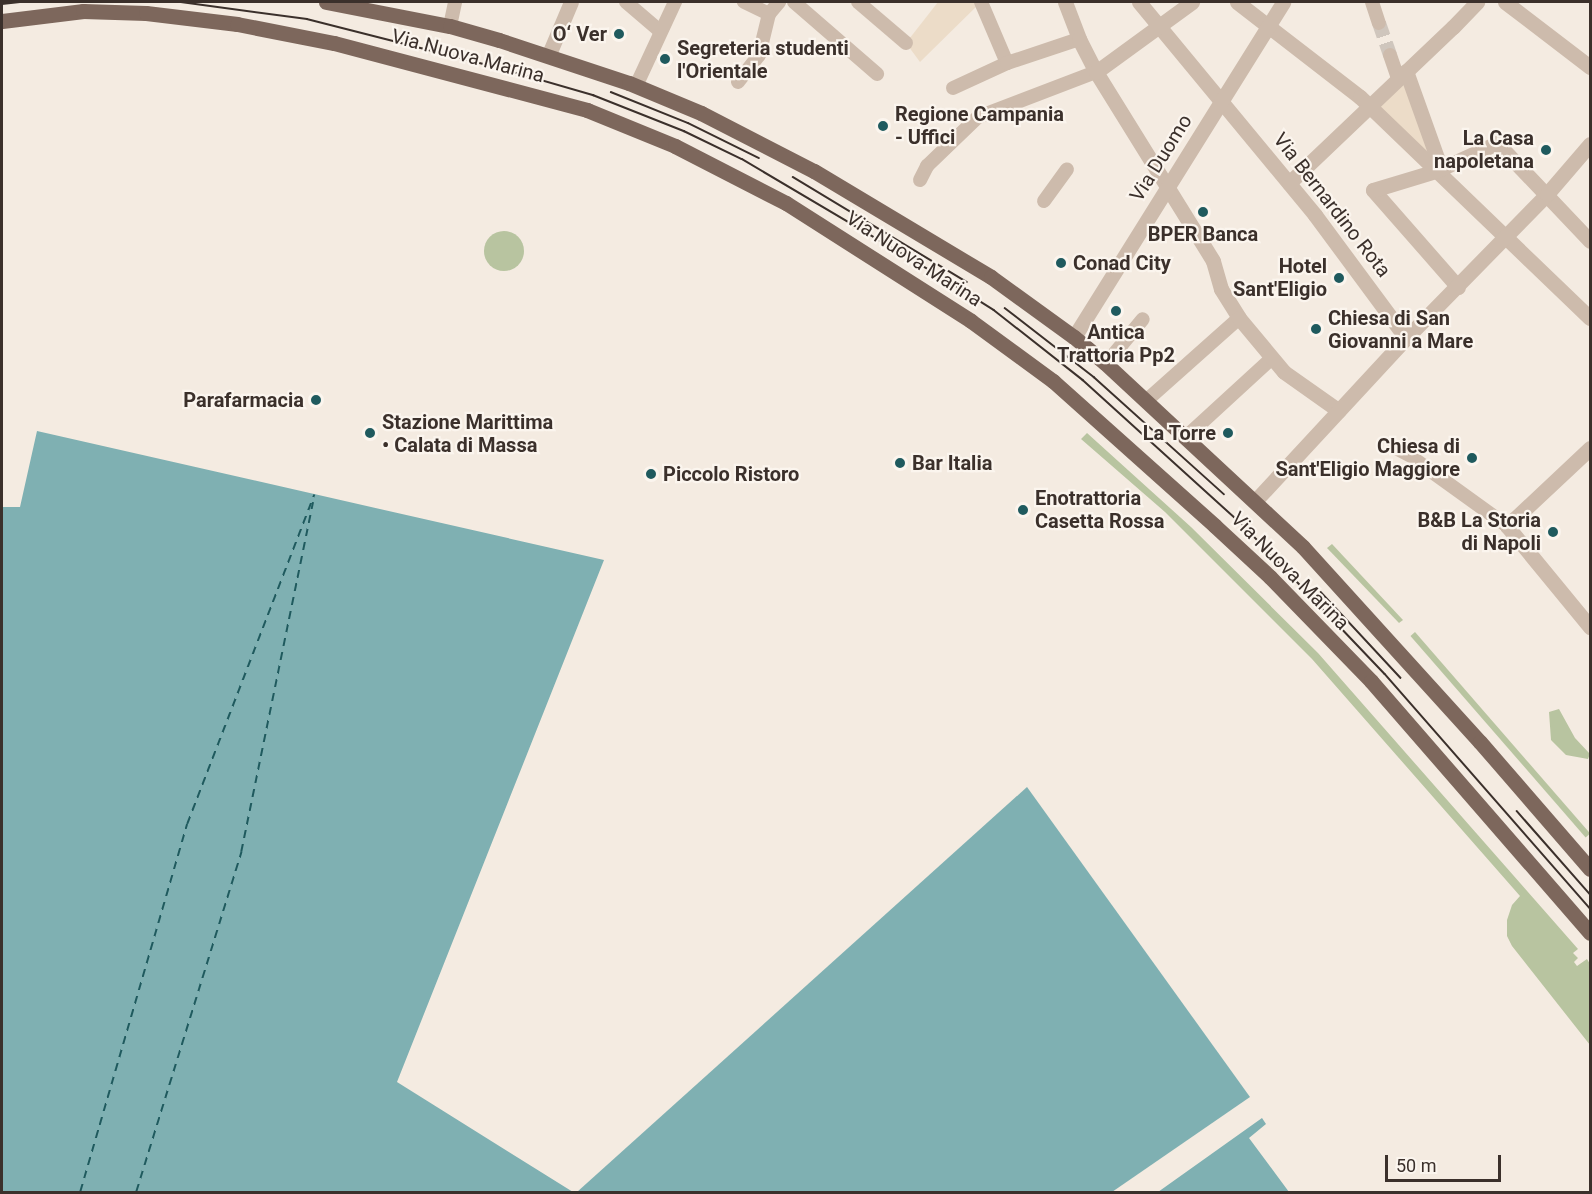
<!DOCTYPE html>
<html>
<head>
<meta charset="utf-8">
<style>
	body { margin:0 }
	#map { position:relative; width:1592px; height:1194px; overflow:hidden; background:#f4ebe1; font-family:Roboto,sans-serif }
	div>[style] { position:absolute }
	.green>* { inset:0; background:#b8c4a0; transform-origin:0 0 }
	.round { border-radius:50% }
	.plaza>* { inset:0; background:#ecdcc8 }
	.water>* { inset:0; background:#7fb0b2 }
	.ferry>* { height:1.5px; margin-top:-0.75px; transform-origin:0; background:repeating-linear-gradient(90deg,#1f5a5e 0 8px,transparent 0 14px) }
	.pedestrian-tunnel>* { height:14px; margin-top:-7px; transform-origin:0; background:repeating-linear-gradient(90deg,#cfc6bd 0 14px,transparent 0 21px) }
	.pedestrian>* { height:14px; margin:-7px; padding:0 7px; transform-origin:7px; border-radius:7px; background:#cdbbac }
	.minor>* { height:15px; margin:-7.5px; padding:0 7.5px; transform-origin:7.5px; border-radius:7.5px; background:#cdbbac }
	.primary>* { height:15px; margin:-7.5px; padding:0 7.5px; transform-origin:7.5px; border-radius:7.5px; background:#7d675c }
	.tram>* { height:1.5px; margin:-0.75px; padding:0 0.75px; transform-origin:0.75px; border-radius:0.75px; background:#3b302b }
	.dots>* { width:16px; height:16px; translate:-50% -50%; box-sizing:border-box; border:3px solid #fbf5ee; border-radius:50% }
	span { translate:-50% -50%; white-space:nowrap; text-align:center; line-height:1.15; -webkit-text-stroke:4.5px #fbf5ee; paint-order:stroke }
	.poi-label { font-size:20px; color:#3b302b; font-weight:700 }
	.right { translate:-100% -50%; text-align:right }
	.left { translate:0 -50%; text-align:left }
	.street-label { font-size:20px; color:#3b302b }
	.frame { position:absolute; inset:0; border:3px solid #3b302b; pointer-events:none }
	.scale { position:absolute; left:1385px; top:1155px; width:116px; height:27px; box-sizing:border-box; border:3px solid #3b302b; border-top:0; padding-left:8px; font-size:18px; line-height:21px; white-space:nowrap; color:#3b302b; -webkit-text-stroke:4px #fbf5ee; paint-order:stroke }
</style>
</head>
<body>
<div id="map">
	<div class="green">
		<div class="round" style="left:484px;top:231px;width:40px;height:40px"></div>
		<div style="clip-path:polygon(1087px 433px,1191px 527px,1318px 653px,1578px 949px,1573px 953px,1578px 958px,1574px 962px,1577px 966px,1587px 959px,1590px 964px,1590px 1045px,1512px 946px,1507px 936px,1507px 920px,1512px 905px,1520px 896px,1312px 659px,1165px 512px,1081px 439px)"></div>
		<div style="clip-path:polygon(1332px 544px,1403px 620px,1399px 623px,1327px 548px)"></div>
		<div style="left:1415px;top:632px;width:267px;height:6px;rotate:49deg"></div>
		<div style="clip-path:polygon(1559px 709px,1575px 738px,1590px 754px,1588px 759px,1566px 755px,1551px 740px,1549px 712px)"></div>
	</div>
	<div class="plaza">
		<div style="clip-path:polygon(938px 2px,981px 2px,920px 62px,906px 43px)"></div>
		<div style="clip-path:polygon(1413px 72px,1447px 169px,1370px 114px)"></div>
	</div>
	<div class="water">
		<div style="clip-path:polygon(37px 431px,604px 560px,397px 1082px,573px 1192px,2px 1192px,2px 507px,20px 507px)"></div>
		<div style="clip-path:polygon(1027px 787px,1250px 1097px,1112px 1192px,577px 1192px)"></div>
		<div style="clip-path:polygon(1262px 1118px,1266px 1124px,1249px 1138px,1289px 1192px,1158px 1192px)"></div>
	</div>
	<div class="ferry">
		<div style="left:80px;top:1192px;width:383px;rotate:-73.8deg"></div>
		<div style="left:187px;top:824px;width:353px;rotate:-68.9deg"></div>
		<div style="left:136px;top:1192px;width:356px;rotate:-72.8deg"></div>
		<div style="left:241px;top:852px;width:357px;rotate:-78.4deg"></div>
	</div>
	<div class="pedestrian-tunnel">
		<div style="left:1379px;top:23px;width:34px;rotate:71deg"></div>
	</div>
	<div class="pedestrian">
		<div style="left:626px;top:2px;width:45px;rotate:40.5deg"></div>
		<div style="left:794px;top:2px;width:110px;rotate:40.9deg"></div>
		<div style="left:858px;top:2px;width:63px;rotate:40.5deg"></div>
		<div style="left:981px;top:2px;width:66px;rotate:66.9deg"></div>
		<div style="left:1372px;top:2px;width:22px;rotate:72deg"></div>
		<div style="left:769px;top:14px;width:16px;rotate:-50deg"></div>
		<div style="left:450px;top:26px;width:25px;rotate:-78deg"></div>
		<div style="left:1390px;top:55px;width:24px;rotate:71deg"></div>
		<div style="left:738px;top:82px;width:34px;rotate:-52deg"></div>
		<div style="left:759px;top:55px;width:42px;rotate:-76.3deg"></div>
		<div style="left:769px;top:14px;width:28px;rotate:-154deg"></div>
		<div style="left:636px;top:86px;width:93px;rotate:-65.1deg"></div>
		<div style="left:953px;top:88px;width:60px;rotate:-24.8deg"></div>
		<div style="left:1007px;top:63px;width:76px;rotate:-18.4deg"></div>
		<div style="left:920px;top:180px;width:16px;rotate:-63deg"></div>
		<div style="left:927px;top:166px;width:71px;rotate:-43.9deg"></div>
		<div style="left:978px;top:117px;width:126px;rotate:-20.9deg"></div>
		<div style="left:1044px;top:201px;width:39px;rotate:-54deg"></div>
		<div style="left:1114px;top:354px;width:45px;rotate:-50.4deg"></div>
		<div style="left:1147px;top:400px;width:123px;rotate:-41.7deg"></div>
		<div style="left:1187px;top:436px;width:114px;rotate:-42.5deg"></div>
		<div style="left:1394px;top:447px;width:19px;rotate:28deg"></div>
		<div style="left:1417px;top:461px;width:111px;rotate:35.8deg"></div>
	</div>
	<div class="minor">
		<div style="left:1065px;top:2px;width:40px;rotate:69deg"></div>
		<div style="left:1079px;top:39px;width:37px;rotate:63deg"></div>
		<div style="left:1096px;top:72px;width:222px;rotate:58.2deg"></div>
		<div style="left:1213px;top:261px;width:29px;rotate:74deg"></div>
		<div style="left:1221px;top:289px;width:34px;rotate:58deg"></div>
		<div style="left:1239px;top:318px;width:70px;rotate:50.2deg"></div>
		<div style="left:1284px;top:372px;width:67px;rotate:35.3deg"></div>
		<div style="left:1139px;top:2px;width:276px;rotate:50.4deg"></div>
		<div style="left:1315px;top:215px;width:153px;rotate:53.5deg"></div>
		<div style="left:1237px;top:2px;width:155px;rotate:37.7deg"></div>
		<div style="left:1360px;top:97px;width:319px;rotate:43.9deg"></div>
		<div style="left:1505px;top:2px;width:107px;rotate:37.4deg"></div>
		<div style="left:549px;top:54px;width:56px;rotate:-67.1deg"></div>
		<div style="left:1406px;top:71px;width:104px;rotate:70.3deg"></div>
		<div style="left:1096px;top:72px;width:119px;rotate:-36.1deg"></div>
		<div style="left:1289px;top:183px;width:226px;rotate:-43.6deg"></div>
		<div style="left:1453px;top:27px;width:35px;rotate:-46deg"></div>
		<div style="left:1458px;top:287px;width:129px;rotate:-131.2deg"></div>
		<div style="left:1373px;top:190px;width:66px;rotate:-16.8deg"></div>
		<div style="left:1436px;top:171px;width:67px;rotate:-24.7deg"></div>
		<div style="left:1497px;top:143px;width:135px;rotate:46.5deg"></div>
		<div style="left:1074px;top:337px;width:395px;rotate:-58deg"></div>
		<div style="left:1590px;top:448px;width:114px;rotate:136.8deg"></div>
		<div style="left:1507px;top:526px;width:131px;rotate:50.6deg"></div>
		<div style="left:1255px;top:501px;width:222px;rotate:-47.2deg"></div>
		<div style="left:1406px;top:338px;width:202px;rotate:-45.6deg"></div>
		<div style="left:1547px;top:194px;width:66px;rotate:-49.3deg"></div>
	</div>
	<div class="primary">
		<div style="left:326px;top:2px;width:126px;rotate:11deg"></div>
		<div style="left:450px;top:26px;width:51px;rotate:15.9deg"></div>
		<div style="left:499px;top:40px;width:137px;rotate:18.3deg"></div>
		<div style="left:629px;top:83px;width:78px;rotate:22.6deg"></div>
		<div style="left:701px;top:113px;width:127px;rotate:27.2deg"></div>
		<div style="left:814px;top:171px;width:206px;rotate:30.9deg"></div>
		<div style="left:991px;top:277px;width:102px;rotate:35.9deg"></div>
		<div style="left:1074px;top:337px;width:40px;rotate:40deg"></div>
		<div style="left:1105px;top:363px;width:270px;rotate:42.9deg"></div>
		<div style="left:1303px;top:547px;width:263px;rotate:47.8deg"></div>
		<div style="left:1480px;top:742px;width:168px;rotate:49.1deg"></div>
		<div style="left:2px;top:21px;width:82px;rotate:-7deg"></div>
		<div style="left:83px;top:11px;width:63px;rotate:1.8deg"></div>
		<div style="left:146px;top:13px;width:92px;rotate:6.9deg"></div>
		<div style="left:237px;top:24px;width:99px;rotate:11.1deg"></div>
		<div style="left:334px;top:43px;width:262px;rotate:14.8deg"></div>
		<div style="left:587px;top:110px;width:95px;rotate:22.2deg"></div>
		<div style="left:675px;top:146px;width:125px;rotate:27.2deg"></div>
		<div style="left:786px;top:203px;width:219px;rotate:32.5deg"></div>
		<div style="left:971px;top:321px;width:102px;rotate:36.2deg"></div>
		<div style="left:1053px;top:381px;width:217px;rotate:41.8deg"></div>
		<div style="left:1215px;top:526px;width:75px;rotate:42.8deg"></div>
		<div style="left:1270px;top:577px;width:145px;rotate:45.8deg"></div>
		<div style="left:1371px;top:681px;width:334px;rotate:49deg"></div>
	</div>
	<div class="tram">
		<div style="left:181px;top:2px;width:127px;rotate:7.7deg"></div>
		<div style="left:307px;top:19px;width:202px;rotate:14.3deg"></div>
		<div style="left:503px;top:69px;width:94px;rotate:16.1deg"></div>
		<div style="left:593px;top:95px;width:98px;rotate:21.6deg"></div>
		<div style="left:684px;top:131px;width:64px;rotate:25.8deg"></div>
		<div style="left:742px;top:159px;width:234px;rotate:30.6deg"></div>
		<div style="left:943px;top:278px;width:60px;rotate:32.1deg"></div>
		<div style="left:994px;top:310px;width:113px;rotate:38.2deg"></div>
		<div style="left:1083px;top:380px;width:217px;rotate:42.2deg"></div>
		<div style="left:1244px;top:526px;width:204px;rotate:46.4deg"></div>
		<div style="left:1385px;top:674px;width:311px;rotate:48.8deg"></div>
		<div style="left:2px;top:4px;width:20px;rotate:-6deg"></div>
		<div style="left:611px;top:92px;width:83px;rotate:21.9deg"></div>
		<div style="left:688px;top:123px;width:79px;rotate:26.2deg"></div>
		<div style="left:793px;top:177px;width:203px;rotate:31.1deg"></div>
		<div style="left:1005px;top:308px;width:113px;rotate:37.8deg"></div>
		<div style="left:1094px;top:377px;width:175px;rotate:42deg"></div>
		<div style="left:1321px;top:592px;width:117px;rotate:47.1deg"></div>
		<div style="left:1517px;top:811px;width:111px;rotate:48.7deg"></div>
	</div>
	<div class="dots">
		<div style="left:619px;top:34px;background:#1f5a5e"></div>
		<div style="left:665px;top:59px;background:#1f5a5e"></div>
		<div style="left:883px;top:126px;background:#1f5a5e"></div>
		<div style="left:1546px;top:150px;background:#1f5a5e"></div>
		<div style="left:1203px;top:212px;background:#1f5a5e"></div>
		<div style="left:1061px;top:263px;background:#1f5a5e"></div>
		<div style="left:1339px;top:278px;background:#1f5a5e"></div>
		<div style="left:1116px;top:311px;background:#1f5a5e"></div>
		<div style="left:1316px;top:329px;background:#1f5a5e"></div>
		<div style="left:316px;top:400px;background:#1f5a5e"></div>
		<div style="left:370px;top:433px;background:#1f5a5e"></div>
		<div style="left:1228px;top:433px;background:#1f5a5e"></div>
		<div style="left:1472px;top:458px;background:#1f5a5e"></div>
		<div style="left:900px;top:463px;background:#1f5a5e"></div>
		<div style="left:651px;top:474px;background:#1f5a5e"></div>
		<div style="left:1023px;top:510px;background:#1f5a5e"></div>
		<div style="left:1553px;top:532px;background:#1f5a5e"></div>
	</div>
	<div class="poi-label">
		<span class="right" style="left:607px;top:34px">O‘ Ver</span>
		<span class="left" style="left:677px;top:60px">Segreteria studenti<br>l'Orientale</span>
		<span class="left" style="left:895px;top:126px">Regione Campania<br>- Uffici</span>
		<span class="right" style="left:1534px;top:150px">La Casa<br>napoletana</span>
		<span style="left:1203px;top:234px">BPER Banca</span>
		<span class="left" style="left:1073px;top:263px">Conad City</span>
		<span class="right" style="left:1327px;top:278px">Hotel<br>Sant'Eligio</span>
		<span class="left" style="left:1328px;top:330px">Chiesa di San<br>Giovanni a Mare</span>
		<span style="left:1116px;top:344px">Antica<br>Trattoria Pp2</span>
		<span class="right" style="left:304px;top:400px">Parafarmacia</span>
		<span class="left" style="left:382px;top:434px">Stazione Marittima<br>• Calata di Massa</span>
		<span class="right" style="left:1216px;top:433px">La Torre</span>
		<span class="right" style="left:1460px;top:458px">Chiesa di<br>Sant'Eligio Maggiore</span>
		<span class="left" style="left:912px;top:463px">Bar Italia</span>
		<span class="left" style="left:663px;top:474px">Piccolo Ristoro</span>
		<span class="left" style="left:1035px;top:510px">Enotrattoria<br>Casetta Rossa</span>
		<span class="right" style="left:1541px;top:532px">B&amp;B La Storia<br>di Napoli</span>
	</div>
	<div class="street-label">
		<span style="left:468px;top:56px;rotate:15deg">Via Nuova Marina</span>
		<span style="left:1161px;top:158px;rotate:-58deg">Via Duomo</span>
		<span style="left:1332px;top:205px;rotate:52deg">Via Bernardino Rota</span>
		<span style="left:914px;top:259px;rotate:33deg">Via Nuova Marina</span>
		<span style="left:1290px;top:571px;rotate:45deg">Via Nuova Marina</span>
	</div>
	<div class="frame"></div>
	<div class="scale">50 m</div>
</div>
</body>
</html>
